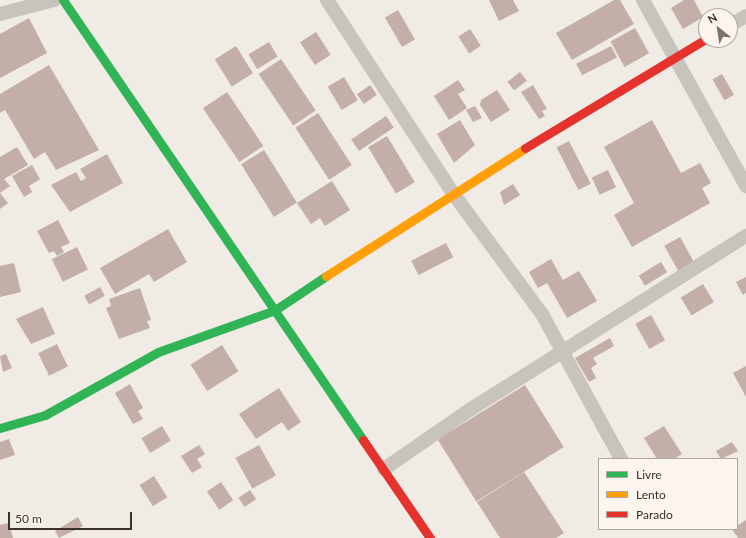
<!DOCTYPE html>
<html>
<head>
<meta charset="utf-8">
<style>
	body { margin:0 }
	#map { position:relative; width:746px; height:538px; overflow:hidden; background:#f0ebe5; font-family:Lato,sans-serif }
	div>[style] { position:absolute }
	.building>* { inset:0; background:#c3afa7; transform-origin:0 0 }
	.street>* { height:14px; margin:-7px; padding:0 7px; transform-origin:7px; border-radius:7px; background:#c9c3be }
	.fast>* { height:9px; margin:-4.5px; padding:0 4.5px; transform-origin:4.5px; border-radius:4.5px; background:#30b455 }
	.slow>* { height:9px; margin:-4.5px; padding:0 4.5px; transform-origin:4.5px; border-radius:4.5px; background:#ff9f0a }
	.jam>* { height:9px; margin:-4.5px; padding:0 4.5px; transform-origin:4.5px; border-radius:4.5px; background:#e5322d }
	span { translate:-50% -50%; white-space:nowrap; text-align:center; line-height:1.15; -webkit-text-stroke:4px #fbf5ee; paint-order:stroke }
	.legend { position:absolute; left:598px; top:458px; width:140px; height:72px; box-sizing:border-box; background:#fbf5ee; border:1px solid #aea6a0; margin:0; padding:5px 7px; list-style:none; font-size:12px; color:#3b302b }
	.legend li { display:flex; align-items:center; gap:8px; height:20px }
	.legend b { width:20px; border:1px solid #aea6a0 }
	.north { position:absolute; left:698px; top:8px; width:40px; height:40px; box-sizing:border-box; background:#fbf5ee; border:1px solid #aea6a0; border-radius:50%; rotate:330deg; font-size:11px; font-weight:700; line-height:16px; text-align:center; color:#3b302b }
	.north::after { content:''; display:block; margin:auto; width:14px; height:18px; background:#7a716c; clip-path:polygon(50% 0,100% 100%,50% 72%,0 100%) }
	.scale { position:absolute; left:8px; top:512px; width:124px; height:18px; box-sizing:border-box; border:2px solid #3b302b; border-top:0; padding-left:5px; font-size:12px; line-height:14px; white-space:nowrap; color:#3b302b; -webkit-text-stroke:3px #fbf5ee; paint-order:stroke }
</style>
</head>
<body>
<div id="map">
	<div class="building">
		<div style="clip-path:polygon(489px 0,513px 0,519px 11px,499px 21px)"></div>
		<div style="clip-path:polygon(614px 0,620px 0,634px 24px,572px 60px,556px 33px)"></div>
		<div style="clip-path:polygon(684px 0,694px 0,703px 17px,683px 29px,671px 8px)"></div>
		<div style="left:398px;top:10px;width:34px;height:15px;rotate:60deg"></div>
		<div style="clip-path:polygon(29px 18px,47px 53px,0 78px,0 34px)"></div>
		<div style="left:635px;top:28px;width:29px;height:28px;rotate:61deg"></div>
		<div style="left:470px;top:29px;width:20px;height:14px;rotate:57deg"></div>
		<div style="left:316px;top:32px;width:27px;height:19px;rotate:57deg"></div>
		<div style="left:269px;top:42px;width:17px;height:24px;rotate:59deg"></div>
		<div style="left:236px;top:46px;width:32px;height:25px;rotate:58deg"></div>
		<div style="left:611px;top:46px;width:13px;height:39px;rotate:63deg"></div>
		<div style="left:281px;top:59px;width:62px;height:27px;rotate:56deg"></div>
		<div style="clip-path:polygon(49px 65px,99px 150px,56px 170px,45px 152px,34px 159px,5px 110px,0 113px,0 94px)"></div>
		<div style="left:520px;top:72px;width:11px;height:16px;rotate:52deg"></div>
		<div style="left:722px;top:74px;width:24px;height:11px;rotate:60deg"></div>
		<div style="left:344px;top:77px;width:27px;height:19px;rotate:59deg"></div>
		<div style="clip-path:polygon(458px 80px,465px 90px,458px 94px,467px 108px,449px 120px,434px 96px)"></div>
		<div style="left:370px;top:85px;width:12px;height:16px;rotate:55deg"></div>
		<div style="clip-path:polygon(533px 85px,547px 109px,542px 111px,545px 116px,539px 119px,521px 92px)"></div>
		<div style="clip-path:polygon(497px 90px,510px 110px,491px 122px,480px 105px,481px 100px)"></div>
		<div style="left:227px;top:92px;width:65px;height:29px;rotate:56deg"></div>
		<div style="clip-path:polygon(475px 106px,482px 118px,473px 122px,466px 110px)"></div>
		<div style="left:318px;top:113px;width:62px;height:27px;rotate:57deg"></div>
		<div style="left:386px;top:116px;width:14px;height:42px;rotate:56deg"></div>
		<div style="clip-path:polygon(460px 120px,475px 145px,454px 163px,437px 134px)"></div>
		<div style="clip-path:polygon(652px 120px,681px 173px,700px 163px,711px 183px,702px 188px,710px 203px,632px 247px,614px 215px,634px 203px,604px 147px)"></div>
		<div style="left:387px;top:136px;width:54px;height:22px;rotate:59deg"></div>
		<div style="left:569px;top:141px;width:48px;height:14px;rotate:63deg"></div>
		<div style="clip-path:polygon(17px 147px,28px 165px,4px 179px,10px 186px,0 193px,8px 203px,0 209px,0 157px)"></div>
		<div style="left:264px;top:150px;width:62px;height:27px;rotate:58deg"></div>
		<div style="clip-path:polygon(107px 154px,123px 183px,70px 212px,51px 185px,76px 172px,81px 181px,86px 178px,80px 169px)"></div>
		<div style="clip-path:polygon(32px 165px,40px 179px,29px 186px,32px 192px,24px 197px,12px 176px)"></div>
		<div style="left:608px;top:170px;width:19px;height:18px;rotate:65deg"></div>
		<div style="clip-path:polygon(332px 181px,350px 210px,325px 226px,320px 218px,311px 224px,297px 203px)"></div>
		<div style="clip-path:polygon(513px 184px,520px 195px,504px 205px,500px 192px)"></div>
		<div style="clip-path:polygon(58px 220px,70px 243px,61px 247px,64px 252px,57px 256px,54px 251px,49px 253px,37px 231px)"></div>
		<div style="clip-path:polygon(168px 229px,187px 262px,154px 282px,149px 274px,115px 294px,100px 268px)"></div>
		<div style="left:680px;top:237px;width:29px;height:18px;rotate:61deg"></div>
		<div style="left:446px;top:243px;width:16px;height:39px;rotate:63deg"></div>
		<div style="left:77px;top:247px;width:25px;height:28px;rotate:64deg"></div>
		<div style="clip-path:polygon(551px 259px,563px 280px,579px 271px,597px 301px,567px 318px,547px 283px,538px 288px,529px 272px)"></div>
		<div style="left:661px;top:262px;width:12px;height:26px;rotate:59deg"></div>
		<div style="clip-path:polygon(14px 263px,21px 292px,0 297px,0 266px)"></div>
		<div style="clip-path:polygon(746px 277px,746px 293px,743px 295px,736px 282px)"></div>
		<div style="left:703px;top:284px;width:21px;height:26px;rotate:59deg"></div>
		<div style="left:100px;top:287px;width:10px;height:18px;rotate:61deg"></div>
		<div style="clip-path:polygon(140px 288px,151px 320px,147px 321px,150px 328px,119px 339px,106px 308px,111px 306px,109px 299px)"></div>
		<div style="clip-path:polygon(43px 307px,55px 334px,31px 344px,16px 319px)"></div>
		<div style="left:651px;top:315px;width:29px;height:18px;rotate:61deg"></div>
		<div style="clip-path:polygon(610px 338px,614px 346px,593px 358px,597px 364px,591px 368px,596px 378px,589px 382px,575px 358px)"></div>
		<div style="left:57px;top:344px;width:25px;height:21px;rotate:64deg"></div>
		<div style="left:222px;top:345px;width:31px;height:37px;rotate:58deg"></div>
		<div style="clip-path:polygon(6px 354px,12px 368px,3px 372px,0 356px)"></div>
		<div style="clip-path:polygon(746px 366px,746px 397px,733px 373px)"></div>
		<div style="clip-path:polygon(130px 384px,143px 408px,138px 411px,143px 419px,133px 424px,115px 393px)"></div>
		<div style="left:525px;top:385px;width:73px;height:103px;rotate:58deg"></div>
		<div style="clip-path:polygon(279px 388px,301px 422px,288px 431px,282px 422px,256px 439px,239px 414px)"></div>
		<div style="left:162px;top:426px;width:17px;height:24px;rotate:59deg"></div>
		<div style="clip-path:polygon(664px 426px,682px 454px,674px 459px,657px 459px,644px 438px)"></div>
		<div style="clip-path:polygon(9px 439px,15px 455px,0 460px,0 442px)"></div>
		<div style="clip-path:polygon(732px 442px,738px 451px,721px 459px,716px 451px)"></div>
		<div style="clip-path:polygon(199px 445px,205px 454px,197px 459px,202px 467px,192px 473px,181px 456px)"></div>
		<div style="left:259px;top:445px;width:35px;height:27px;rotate:61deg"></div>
		<div style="clip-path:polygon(524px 472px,564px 533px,556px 538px,500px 538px,477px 502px)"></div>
		<div style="left:154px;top:476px;width:25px;height:17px;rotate:58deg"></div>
		<div style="left:221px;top:482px;width:22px;height:17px;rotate:56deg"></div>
		<div style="left:250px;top:490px;width:11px;height:14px;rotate:56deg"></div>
		<div style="clip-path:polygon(78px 517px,83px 526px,59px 538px,55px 531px)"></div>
		<div style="clip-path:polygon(746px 520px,746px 538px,738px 538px,732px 529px)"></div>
		<div style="clip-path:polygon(9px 523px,13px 538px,0 538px,0 525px)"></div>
	</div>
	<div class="street">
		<div style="left:327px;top:0;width:229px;rotate:56.9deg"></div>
		<div style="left:452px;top:192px;width:152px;rotate:53.6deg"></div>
		<div style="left:542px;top:314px;width:165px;rotate:61.4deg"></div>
		<div style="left:643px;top:0;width:213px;rotate:61deg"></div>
		<div style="left:0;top:14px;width:56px;rotate:-14.5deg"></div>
		<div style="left:730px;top:25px;width:18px;rotate:-29deg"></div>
		<div style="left:384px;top:469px;width:106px;rotate:-34.6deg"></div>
		<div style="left:471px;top:409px;width:325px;rotate:-32.2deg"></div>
	</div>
	<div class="fast">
		<div style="left:63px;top:0;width:533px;rotate:55.71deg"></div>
		<div style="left:0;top:428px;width:47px;rotate:-16.1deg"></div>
		<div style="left:45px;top:415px;width:129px;rotate:-29.1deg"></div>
		<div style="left:158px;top:352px;width:124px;rotate:-19.7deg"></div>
		<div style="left:275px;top:310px;width:61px;rotate:-33.7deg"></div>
	</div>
	<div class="slow">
		<div style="left:326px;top:276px;width:237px;rotate:-32.7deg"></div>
	</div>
	<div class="jam">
		<div style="left:525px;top:148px;width:211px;rotate:-31.1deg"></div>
		<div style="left:363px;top:440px;width:119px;rotate:55.6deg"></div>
	</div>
	<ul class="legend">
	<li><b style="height:5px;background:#30b455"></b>Livre</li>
	<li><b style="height:5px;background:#ff9f0a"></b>Lento</li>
	<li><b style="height:5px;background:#e5322d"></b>Parado</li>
	</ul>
	<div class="north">N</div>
	<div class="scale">50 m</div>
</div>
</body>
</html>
